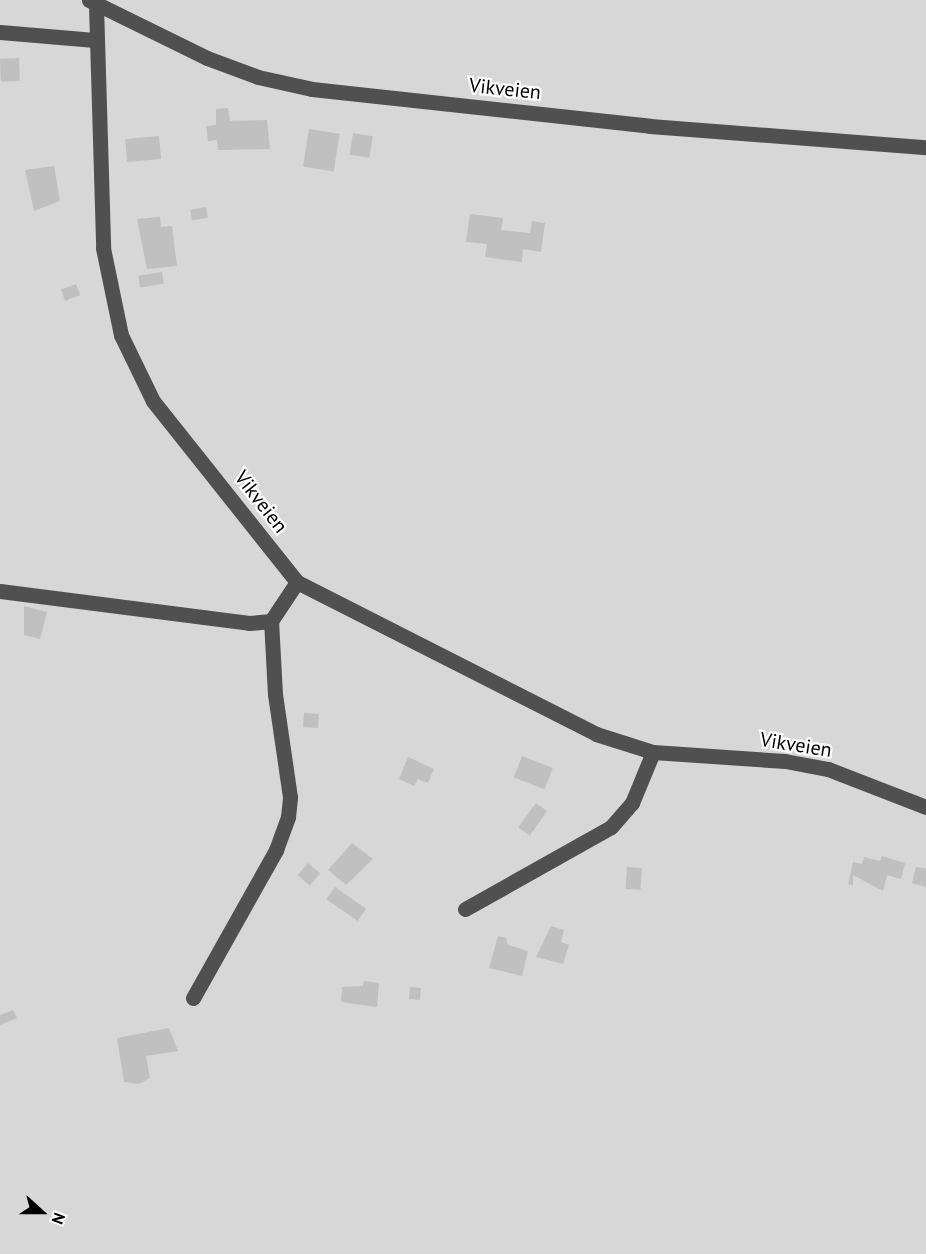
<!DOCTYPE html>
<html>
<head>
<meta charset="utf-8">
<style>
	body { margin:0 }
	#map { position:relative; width:926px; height:1254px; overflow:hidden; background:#fff; font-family:"PT Sans",sans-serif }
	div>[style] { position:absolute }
	.green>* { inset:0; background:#d7d7d7; transform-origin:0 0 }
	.building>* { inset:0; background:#c0c0c0; transform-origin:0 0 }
	.minor>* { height:15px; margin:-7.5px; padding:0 7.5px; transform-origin:7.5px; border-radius:7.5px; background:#505050 }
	span { translate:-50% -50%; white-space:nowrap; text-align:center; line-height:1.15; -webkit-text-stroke:4.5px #fff; paint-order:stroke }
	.street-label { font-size:20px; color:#000 }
	.north { position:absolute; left:12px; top:1182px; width:60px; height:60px; -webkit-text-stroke:4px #fff; paint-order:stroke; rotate:111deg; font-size:16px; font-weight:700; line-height:24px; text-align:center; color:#000 }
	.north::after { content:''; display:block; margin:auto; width:21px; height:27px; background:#000; clip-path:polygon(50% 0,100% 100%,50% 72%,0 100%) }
</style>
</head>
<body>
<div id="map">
	<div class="green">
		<div style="left:0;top:0;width:926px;height:1254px"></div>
	</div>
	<div class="building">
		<div style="left:19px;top:58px;width:23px;height:19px;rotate:88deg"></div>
		<div style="clip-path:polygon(228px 108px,230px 121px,267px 120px,270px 149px,218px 150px,217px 140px,208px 141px,206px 126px,216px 125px,216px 109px)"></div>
		<div style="left:309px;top:129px;width:31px;height:38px;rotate:9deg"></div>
		<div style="left:353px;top:133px;width:20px;height:22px;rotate:9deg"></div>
		<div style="left:159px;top:136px;width:23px;height:34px;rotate:85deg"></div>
		<div style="clip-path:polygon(54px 166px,60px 201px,34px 211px,25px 170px)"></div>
		<div style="left:206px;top:207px;width:11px;height:16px;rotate:80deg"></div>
		<div style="clip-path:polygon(470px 214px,503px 218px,501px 230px,530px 233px,532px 221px,545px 223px,541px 252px,523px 249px,522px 262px,485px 257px,487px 244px,466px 242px)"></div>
		<div style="clip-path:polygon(160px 217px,161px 227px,172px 226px,177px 266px,147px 269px,137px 219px)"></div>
		<div style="left:162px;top:272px;width:12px;height:24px;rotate:81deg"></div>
		<div style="left:76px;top:284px;width:12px;height:16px;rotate:70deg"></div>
		<div style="clip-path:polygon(24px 606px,47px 612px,40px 639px,24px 635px)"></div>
		<div style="left:304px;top:713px;width:15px;height:14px;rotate:4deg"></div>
		<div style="left:522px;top:756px;width:33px;height:23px;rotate:21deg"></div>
		<div style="clip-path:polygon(408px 757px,434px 769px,428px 783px,418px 779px,414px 786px,399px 779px)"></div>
		<div style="left:536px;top:803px;width:14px;height:30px;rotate:36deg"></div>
		<div style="clip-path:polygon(352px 843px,373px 859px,346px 885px,328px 870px)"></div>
		<div style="clip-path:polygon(882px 856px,905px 863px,901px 879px,887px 875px,883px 891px,853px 875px,853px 885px,848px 884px,853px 862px,862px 864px,864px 857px,880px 861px)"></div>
		<div style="left:308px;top:863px;width:16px;height:16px;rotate:40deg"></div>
		<div style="left:627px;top:867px;width:15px;height:22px;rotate:4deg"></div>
		<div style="clip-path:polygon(916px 867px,926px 869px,926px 887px,912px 883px)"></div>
		<div style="left:335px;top:887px;width:38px;height:15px;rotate:35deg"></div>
		<div style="clip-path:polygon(551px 926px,564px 930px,561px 942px,569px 945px,563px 964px,536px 957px)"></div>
		<div style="clip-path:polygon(498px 936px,506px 938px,508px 945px,528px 951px,522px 976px,489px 968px)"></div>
		<div style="clip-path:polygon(364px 981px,379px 983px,377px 1007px,341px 1002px,342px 987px,363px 986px)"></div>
		<div style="left:410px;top:987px;width:11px;height:12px;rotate:5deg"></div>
		<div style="clip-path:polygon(13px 1010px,17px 1018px,0 1025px,0 1015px)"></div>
		<div style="clip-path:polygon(169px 1028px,178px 1051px,146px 1056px,150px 1078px,138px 1084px,124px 1082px,117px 1038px)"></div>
	</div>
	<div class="minor">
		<div style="left:89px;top:0;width:131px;rotate:26.2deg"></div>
		<div style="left:207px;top:58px;width:54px;rotate:20.4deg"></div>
		<div style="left:258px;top:77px;width:55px;rotate:12.5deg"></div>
		<div style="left:312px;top:89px;width:340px;rotate:6.2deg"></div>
		<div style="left:650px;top:126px;width:277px;rotate:4.4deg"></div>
		<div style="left:96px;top:5px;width:243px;rotate:88.3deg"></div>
		<div style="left:103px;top:248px;width:89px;rotate:78.3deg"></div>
		<div style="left:121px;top:335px;width:73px;rotate:64.1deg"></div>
		<div style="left:153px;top:401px;width:231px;rotate:51.5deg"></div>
		<div style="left:297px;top:582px;width:335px;rotate:26.9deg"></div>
		<div style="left:596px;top:734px;width:60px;rotate:17.5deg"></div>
		<div style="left:653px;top:752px;width:132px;rotate:3.9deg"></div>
		<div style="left:785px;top:761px;width:44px;rotate:10.5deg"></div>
		<div style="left:828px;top:769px;width:105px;rotate:21.2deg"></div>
		<div style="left:0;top:32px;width:95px;rotate:4.8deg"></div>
		<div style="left:0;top:591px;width:251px;rotate:7.3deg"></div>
		<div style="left:249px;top:623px;width:22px;rotate:-5deg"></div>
		<div style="left:271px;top:621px;width:47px;rotate:-56.3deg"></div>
		<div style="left:465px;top:909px;width:167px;rotate:-29.3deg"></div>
		<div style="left:611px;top:827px;width:32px;rotate:-49deg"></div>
		<div style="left:632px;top:803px;width:55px;rotate:-67.6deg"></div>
		<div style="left:193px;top:998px;width:170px;rotate:-60.7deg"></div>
		<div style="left:276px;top:850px;width:35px;rotate:-70deg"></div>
		<div style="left:288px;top:817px;width:20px;rotate:-84deg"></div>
		<div style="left:290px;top:797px;width:104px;rotate:-98.3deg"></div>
		<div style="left:275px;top:694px;width:73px;rotate:-93.1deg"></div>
	</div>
	<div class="street-label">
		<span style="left:505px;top:89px;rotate:6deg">Vikveien</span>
		<span style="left:261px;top:502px;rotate:52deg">Vikveien</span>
		<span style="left:796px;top:745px;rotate:9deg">Vikveien</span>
	</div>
	<div class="north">N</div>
</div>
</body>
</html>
